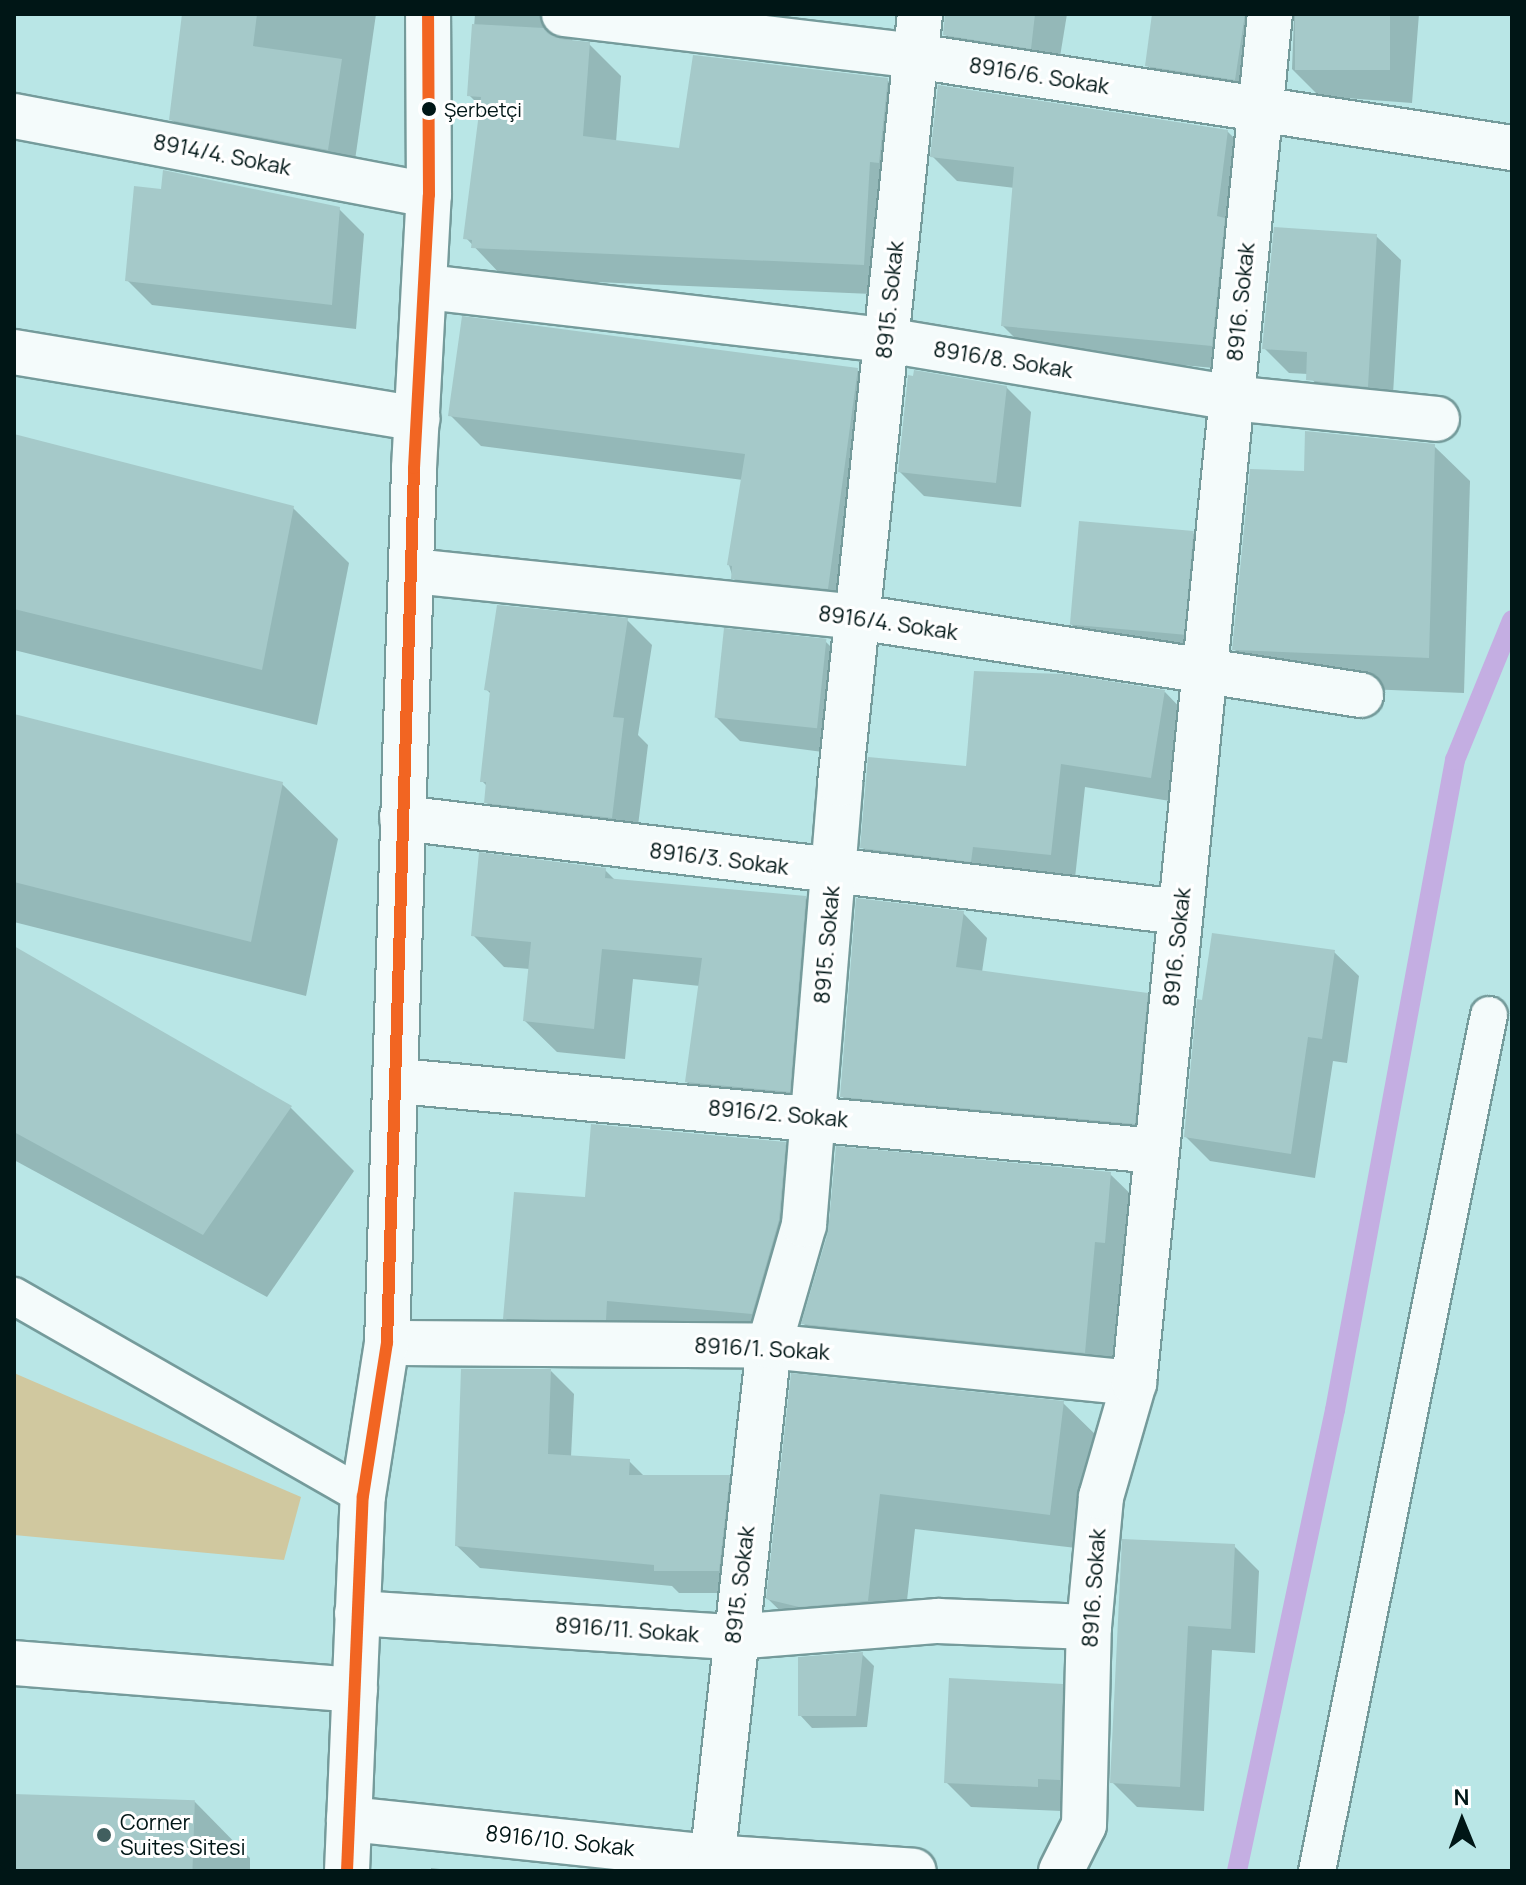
<!DOCTYPE html>
<html>
<head>
<meta charset="utf-8">
<style>
	body { margin:0 }
	#map { position:relative; width:1526px; height:1885px; overflow:hidden; background:#b9e6e6; font-family:Manrope,sans-serif }
	div>[style] { position:absolute }
	.green>* { inset:0; background:#d0c89f }
	.shadow>* { inset:0; background:#0003 }
	.stream>* { height:20px; margin:-10px; padding:0 10px; transform-origin:10px; border-radius:10px; background:#c4aee2 }
	.building>* { inset:0; background:#a5c9c9; transform-origin:0 0 }
	.roads { filter:drop-shadow(2px 0 #759b9b) drop-shadow(-2px 0 #759b9b) drop-shadow(0 2px #759b9b) drop-shadow(0 -2px #759b9b) }
	.service>* { height:36px; margin:-18px; padding:0 18px; transform-origin:18px; border-radius:18px; background:#f4fbfb }
	.minor>* { height:44px; margin:-22px; padding:0 22px; transform-origin:22px; border-radius:22px; background:#f4fbfb }
	.tertiary>* { height:44px; margin:-22px; padding:0 22px; transform-origin:22px; border-radius:22px; background:#f4fbfb }
	.bus-1>* { height:12px; margin:-6px; padding:0 6px; transform-origin:6px; border-radius:6px; background:#f26522 }
	.dots>* { width:22px; height:22px; translate:-50% -50%; box-sizing:border-box; border:4px solid #fff; border-radius:50% }
	span { translate:-50% -50%; white-space:nowrap; text-align:center; line-height:1.15; -webkit-text-stroke:6px #fff; paint-order:stroke }
	.bus-label { font-size:20px; color:#001616 }
	.left { translate:0 -50%; text-align:left }
	.street-label { font-size:22px; color:#001616 }
	.poi-label { font-size:22px; color:#001616 }
	.frame { position:absolute; inset:0; border:16px solid #001616; pointer-events:none }
	.north { position:absolute; left:1422px; top:1781px; width:80px; height:80px; -webkit-text-stroke:6px #fff; paint-order:stroke; rotate:359deg; font-size:22px; font-weight:700; line-height:32px; text-align:center; color:#001616 }
	.north::after { content:''; display:block; margin:auto; width:28px; height:36px; background:#001616; clip-path:polygon(50% 0,100% 100%,50% 72%,0 100%) }
</style>
</head>
<body>
<div id="map">
	<div class="green">
		<div style="clip-path:polygon(14px 1373px,301px 1497px,284px 1560px,14px 1535px)"></div>
	</div>
	<div class="shadow">
		<div style="clip-path:polygon(184px 14px,376px 14px,353px 174px,196px 144px,171px 119px)"></div>
		<div style="clip-path:polygon(475px 14px,583px 14px,572px 41px,589px 44px,621px 76px,616px 142px,680px 150px,887px 80px,919px 111px,895px 295px,504px 278px,466px 238px,482px 108px,469px 95px)"></div>
		<div style="clip-path:polygon(946px 14px,1067px 14px,1057px 75px,972px 62px,945px 34px)"></div>
		<div style="clip-path:polygon(1154px 14px,1419px 14px,1412px 103px,1319px 96px,1292px 69px,1294px 18px,1276px 27px,1262px 106px,1175px 93px,1148px 66px)"></div>
		<div style="clip-path:polygon(1227px 131px,1252px 156px,1236px 370px,1028px 351px,1003px 326px,1015px 188px,957px 181px,932px 156px)"></div>
		<div style="clip-path:polygon(163px 191px,339px 209px,364px 234px,356px 329px,152px 305px,127px 280px)"></div>
		<div style="clip-path:polygon(1376px 236px,1401px 260px,1392px 411px,1333px 405px,1308px 374px,1289px 373px,1264px 348px)"></div>
		<div style="clip-path:polygon(857px 370px,888px 401px,859px 619px,764px 609px,733px 578px,729px 565px,743px 480px,481px 446px,450px 415px)"></div>
		<div style="clip-path:polygon(1006px 387px,1031px 412px,1021px 507px,924px 496px,900px 472px)"></div>
		<div style="clip-path:polygon(14px 436px,293px 508px,349px 563px,317px 725px,14px 650px)"></div>
		<div style="clip-path:polygon(1434px 446px,1470px 481px,1464px 693px,1270px 685px,1234px 649px,1306px 473px)"></div>
		<div style="clip-path:polygon(1193px 533px,1217px 558px,1207px 666px,1096px 649px,1071px 624px)"></div>
		<div style="clip-path:polygon(627px 620px,652px 645px,638px 735px,648px 745px,636px 842px,511px 827px,486px 802px,488px 787px,482px 781px,492px 695px,486px 689px)"></div>
		<div style="clip-path:polygon(825px 641px,850px 666px,838px 754px,740px 741px,715px 716px)"></div>
		<div style="clip-path:polygon(1165px 692px,1189px 717px,1176px 802px,1085px 787px,1075px 878px,887px 872px,862px 847px,967px 768px)"></div>
		<div style="clip-path:polygon(14px 716px,282px 784px,338px 839px,306px 996px,14px 922px)"></div>
		<div style="clip-path:polygon(605px 870px,616px 881px,805px 898px,836px 930px,821px 1122px,719px 1113px,687px 1082px,700px 986px,633px 979px,625px 1059px,557px 1052px,525px 1021px,530px 969px,504px 967px,473px 935px)"></div>
		<div style="clip-path:polygon(963px 913px,987px 938px,982px 972px,1147px 995px,1172px 1020px,1159px 1148px,866px 1121px,842px 1096px)"></div>
		<div style="clip-path:polygon(14px 948px,291px 1108px,354px 1171px,267px 1297px,14px 1160px)"></div>
		<div style="clip-path:polygon(1334px 952px,1359px 976px,1347px 1063px,1333px 1061px,1315px 1178px,1210px 1161px,1186px 1137px)"></div>
		<div style="clip-path:polygon(785px 1144px,809px 1168px,776px 1337px,529px 1342px,505px 1318px,586px 1199px)"></div>
		<div style="clip-path:polygon(1110px 1174px,1146px 1209px,1120px 1387px,839px 1359px,804px 1324px)"></div>
		<div style="clip-path:polygon(551px 1371px,574px 1394px,571px 1457px,629px 1461px,645px 1477px,729px 1477px,752px 1500px,741px 1593px,679px 1593px,672px 1586px,480px 1568px,457px 1546px)"></div>
		<div style="clip-path:polygon(793px 1376px,1063px 1403px,1099px 1438px,1085px 1549px,915px 1529px,903px 1636px,804px 1634px,768px 1599px)"></div>
		<div style="clip-path:polygon(1124px 1542px,1234px 1546px,1259px 1571px,1255px 1653px,1212px 1650px,1204px 1811px,1137px 1807px,1112px 1782px)"></div>
		<div style="clip-path:polygon(862px 1654px,874px 1666px,867px 1727px,812px 1728px,800px 1715px)"></div>
		<div style="clip-path:polygon(1062px 1686px,1087px 1711px,1084px 1804px,1062px 1803px,1062px 1811px,971px 1807px,946px 1782px)"></div>
		<div style="clip-path:polygon(14px 1796px,195px 1802px,250px 1858px,250px 1871px,14px 1871px)"></div>
		<div style="clip-path:polygon(431px 1868px,459px 1871px,431px 1871px)"></div>
	</div>
	<div class="stream">
		<div style="left:1237px;top:1871px;width:471px;rotate:-78deg"></div>
		<div style="left:1335px;top:1410px;width:661px;rotate:-79.54deg"></div>
		<div style="left:1455px;top:760px;width:151px;rotate:-67.8deg"></div>
	</div>
	<div class="building">
		<div style="clip-path:polygon(182px 14px,257px 14px,253px 46px,342px 59px,328px 150px,169px 120px)"></div>
		<div style="clip-path:polygon(945px 14px,1035px 14px,1031px 49px,943px 35px)"></div>
		<div style="clip-path:polygon(1152px 14px,1245px 14px,1235px 80px,1145px 66px)"></div>
		<div style="left:1295px;top:14px;width:95px;height:56px"></div>
		<div style="clip-path:polygon(472px 24px,544px 28px,560px 39px,590px 42px,583px 136px,679px 148px,693px 55px,888px 78px,879px 163px,870px 162px,864px 265px,471px 248px,472px 240px,463px 239px,481px 97px,467px 96px)"></div>
		<div style="clip-path:polygon(938px 85px,1228px 130px,1217px 216px,1225px 218px,1212px 346px,1001px 326px,1014px 167px,930px 157px)"></div>
		<div style="clip-path:polygon(163px 170px,340px 207px,332px 305px,125px 281px,134px 186px,161px 189px)"></div>
		<div style="clip-path:polygon(1274px 227px,1377px 234px,1368px 387px,1306px 380px,1307px 352px,1262px 349px)"></div>
		<div style="clip-path:polygon(462px 316px,858px 368px,828px 589px,731px 579px,732px 566px,727px 565px,745px 454px,448px 416px)"></div>
		<div style="clip-path:polygon(914px 370px,1007px 386px,996px 483px,898px 472px,908px 375px,913px 376px)"></div>
		<div style="clip-path:polygon(1305px 431px,1435px 444px,1429px 658px,1232px 650px,1250px 469px,1304px 471px)"></div>
		<div style="clip-path:polygon(14px 434px,294px 506px,262px 670px,14px 609px)"></div>
		<div style="left:1079px;top:521px;width:115px;height:104px;rotate:5deg"></div>
		<div style="clip-path:polygon(497px 605px,628px 618px,613px 717px,624px 718px,612px 818px,484px 803px,486px 782px,480px 782px,490px 691px,484px 690px)"></div>
		<div style="left:724px;top:628px;width:103px;height:90px;rotate:6deg"></div>
		<div style="clip-path:polygon(974px 671px,1064px 674px,1165px 690px,1151px 778px,1061px 764px,1051px 855px,973px 847px,971px 862px,860px 848px,868px 757px,966px 766px)"></div>
		<div style="clip-path:polygon(14px 714px,283px 782px,251px 942px,14px 882px)"></div>
		<div style="clip-path:polygon(479px 852px,606px 868px,605px 878px,806px 896px,790px 1092px,685px 1082px,702px 958px,602px 949px,594px 1029px,523px 1021px,531px 942px,471px 936px)"></div>
		<div style="clip-path:polygon(856px 898px,964px 911px,956px 967px,1148px 993px,1135px 1124px,840px 1097px)"></div>
		<div style="clip-path:polygon(1212px 933px,1335px 950px,1322px 1039px,1308px 1037px,1291px 1154px,1184px 1137px,1197px 999px,1202px 1000px)"></div>
		<div style="clip-path:polygon(14px 946px,292px 1106px,203px 1235px,14px 1132px)"></div>
		<div style="clip-path:polygon(591px 1124px,786px 1142px,779px 1220px,752px 1314px,607px 1301px,606px 1320px,503px 1319px,514px 1192px,585px 1197px)"></div>
		<div style="clip-path:polygon(836px 1146px,1111px 1172px,1105px 1243px,1095px 1242px,1085px 1353px,801px 1324px,828px 1232px)"></div>
		<div style="clip-path:polygon(461px 1369px,551px 1369px,548px 1454px,630px 1459px,629px 1475px,730px 1475px,719px 1571px,654px 1571px,654px 1565px,455px 1546px)"></div>
		<div style="clip-path:polygon(791px 1373px,1064px 1401px,1050px 1515px,880px 1494px,868px 1601px,799px 1607px,766px 1599px)"></div>
		<div style="clip-path:polygon(1122px 1539px,1235px 1544px,1231px 1629px,1188px 1626px,1180px 1787px,1110px 1783px)"></div>
		<div style="clip-path:polygon(863px 1652px,856px 1716px,798px 1716px,798px 1657px)"></div>
		<div style="clip-path:polygon(949px 1678px,1063px 1684px,1060px 1780px,1038px 1779px,1038px 1787px,944px 1783px)"></div>
		<div style="left:14px;top:1794px;width:181px;height:77px;rotate:2deg"></div>
	</div>
	<div class="roads">
		<div class="service">
			<div style="left:14px;top:1296px;width:402px;rotate:29.8deg"></div>
			<div style="left:1317px;top:1871px;width:873px;rotate:-78.64deg"></div>
		</div>
		<div class="minor">
			<div style="left:564px;top:14px;width:354px;rotate:6.8deg"></div>
			<div style="left:915px;top:56px;width:604px;rotate:8.76deg"></div>
			<div style="left:14px;top:116px;width:422px;rotate:10.8deg"></div>
			<div style="left:426px;top:287px;width:463px;rotate:6.6deg"></div>
			<div style="left:886px;top:340px;width:351px;rotate:9.5deg"></div>
			<div style="left:1232px;top:398px;width:206px;rotate:5.8deg"></div>
			<div style="left:14px;top:352px;width:409px;rotate:9.4deg"></div>
			<div style="left:412px;top:571px;width:447px;rotate:5.9deg"></div>
			<div style="left:857px;top:617px;width:510px;rotate:8.8deg"></div>
			<div style="left:402px;top:818px;width:784px;rotate:6.89deg"></div>
			<div style="left:399px;top:1081px;width:761px;rotate:5.28deg"></div>
			<div style="left:387px;top:1343px;width:382px;rotate:0.4deg"></div>
			<div style="left:769px;top:1346px;width:367px;rotate:5.8deg"></div>
			<div style="left:357px;top:1613px;width:377px;rotate:3.7deg"></div>
			<div style="left:733px;top:1637px;width:206px;rotate:-4.5deg"></div>
			<div style="left:938px;top:1621px;width:151px;rotate:2.3deg"></div>
			<div style="left:14px;top:1663px;width:342px;rotate:4.5deg"></div>
			<div style="left:349px;top:1819px;width:364px;rotate:6deg"></div>
			<div style="left:711px;top:1857px;width:203px;rotate:3.9deg"></div>
			<div style="left:711px;top:1871px;width:528px;rotate:-83.7deg"></div>
			<div style="left:769px;top:1346px;width:126px;rotate:-73.9deg"></div>
			<div style="left:804px;top:1225px;width:442px;rotate:-85.3deg"></div>
			<div style="left:840px;top:784px;width:774px;rotate:-84.07deg"></div>
			<div style="left:1061px;top:1871px;width:51px;rotate:-63.4deg"></div>
			<div style="left:1084px;top:1825px;width:198px;rotate:-88.6deg"></div>
			<div style="left:1089px;top:1627px;width:131px;rotate:-84.7deg"></div>
			<div style="left:1101px;top:1497px;width:119px;rotate:-73.9deg"></div>
			<div style="left:1134px;top:1383px;width:1376px;rotate:-84.33deg"></div>
		</div>
		<div class="tertiary">
			<div style="left:347px;top:1871px;width:375px;rotate:-87.6deg"></div>
			<div style="left:363px;top:1496px;width:155px;rotate:-81.1deg"></div>
			<div style="left:387px;top:1343px;width:875px;rotate:-88.23deg"></div>
			<div style="left:414px;top:468px;width:273px;rotate:-86.9deg"></div>
			<div style="left:429px;top:195px;width:181px;rotate:-90.3deg"></div>
		</div>
	</div>
	<div class="bus-1">
		<div style="left:347px;top:1871px;width:375px;rotate:-87.6deg"></div>
		<div style="left:363px;top:1496px;width:155px;rotate:-81.1deg"></div>
		<div style="left:387px;top:1343px;width:875px;rotate:-88.23deg"></div>
		<div style="left:414px;top:468px;width:273px;rotate:-86.9deg"></div>
		<div style="left:429px;top:195px;width:181px;rotate:-90.3deg"></div>
	</div>
	<div class="dots">
		<div style="left:429px;top:109px;background:#001616"></div>
		<div style="left:104px;top:1835px;background:#415f5f"></div>
	</div>
	<div class="bus-label">
		<span class="left" style="left:444px;top:109px">Şerbetçi</span>
	</div>
	<div class="street-label">
		<span style="left:1039px;top:76px;rotate:9deg">8916/6. Sokak</span>
		<span style="left:222px;top:155px;rotate:11deg">8914/4. Sokak</span>
		<span style="left:890px;top:300px;rotate:-84deg">8915. Sokak</span>
		<span style="left:1241px;top:302px;rotate:-84deg">8916. Sokak</span>
		<span style="left:1003px;top:360px;rotate:9deg">8916/8. Sokak</span>
		<span style="left:888px;top:623px;rotate:8deg">8916/4. Sokak</span>
		<span style="left:719px;top:859px;rotate:7deg">8916/3. Sokak</span>
		<span style="left:827px;top:945px;rotate:-85deg">8915. Sokak</span>
		<span style="left:1177px;top:947px;rotate:-84deg">8916. Sokak</span>
		<span style="left:778px;top:1114px;rotate:5deg">8916/2. Sokak</span>
		<span style="left:762px;top:1349px;rotate:3deg">8916/1. Sokak</span>
		<span style="left:740px;top:1585px;rotate:-83deg">8915. Sokak</span>
		<span style="left:1094px;top:1588px;rotate:-86deg">8916. Sokak</span>
		<span style="left:627px;top:1630px;rotate:4deg">8916/11. Sokak</span>
		<span style="left:560px;top:1841px;rotate:6deg">8916/10. Sokak</span>
	</div>
	<div class="poi-label">
		<span class="left" style="left:120px;top:1835px">Corner<br>Suites Sitesi</span>
	</div>
	<div class="frame"></div>
	<div class="north">N</div>
</div>
</body>
</html>
